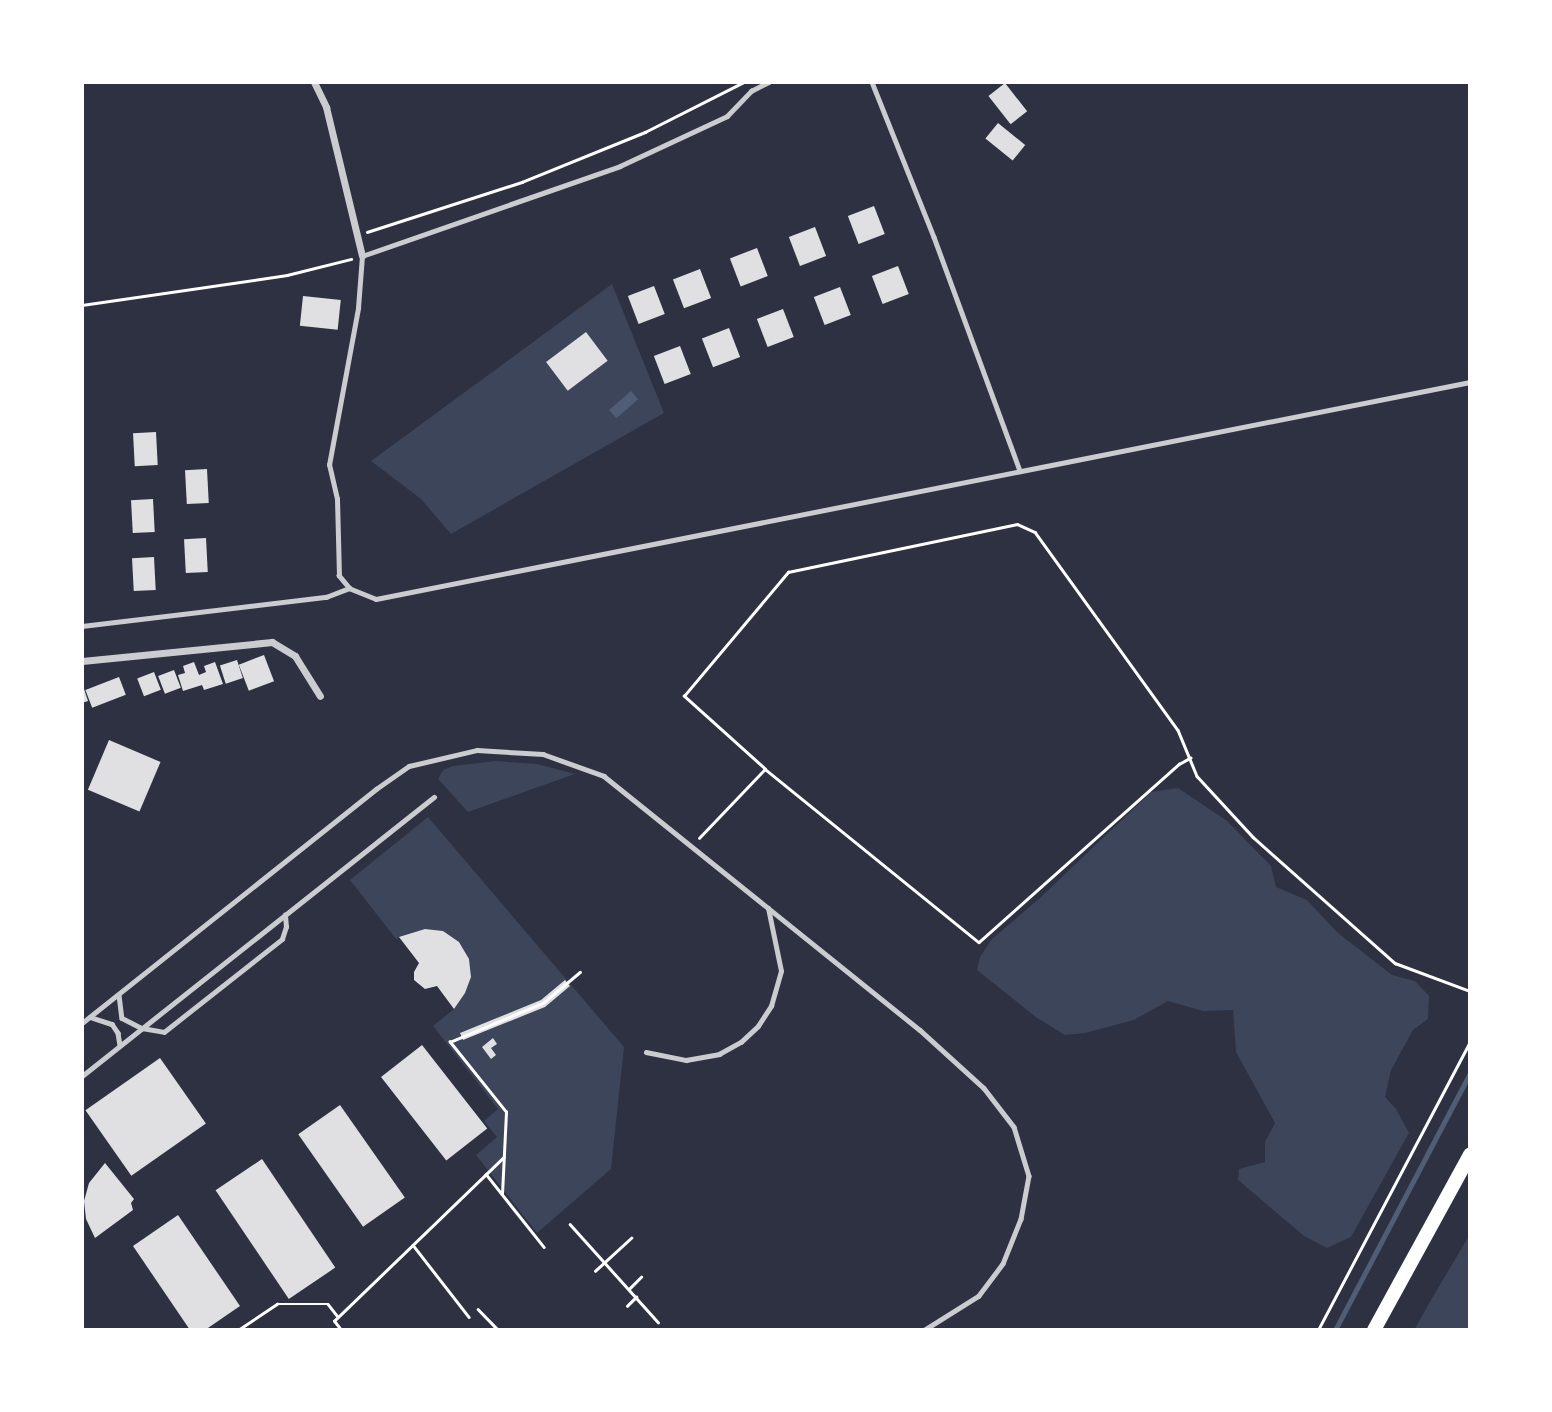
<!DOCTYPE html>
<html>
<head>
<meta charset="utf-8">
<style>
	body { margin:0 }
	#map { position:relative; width:1552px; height:1412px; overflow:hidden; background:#2d3142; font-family:Poppins,sans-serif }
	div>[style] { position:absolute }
	.green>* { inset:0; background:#3c4559 }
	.water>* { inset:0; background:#4f5d75; transform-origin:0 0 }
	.stream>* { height:5px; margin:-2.5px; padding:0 2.5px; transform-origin:2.5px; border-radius:2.5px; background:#4f5d75 }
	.building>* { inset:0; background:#e0e0e3; transform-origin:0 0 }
	.path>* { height:2.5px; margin:-1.25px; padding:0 1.25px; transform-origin:1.25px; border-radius:1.25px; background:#fff }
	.service>* { height:4.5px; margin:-2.25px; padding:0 2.25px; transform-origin:2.25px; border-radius:2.25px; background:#caccd0 }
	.minor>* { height:7px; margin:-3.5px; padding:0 3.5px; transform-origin:3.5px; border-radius:3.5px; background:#caccd0 }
	.primary>* { height:14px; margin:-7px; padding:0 7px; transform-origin:7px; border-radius:7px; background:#fff }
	span { translate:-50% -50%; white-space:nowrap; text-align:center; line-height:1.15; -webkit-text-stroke:5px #fff; paint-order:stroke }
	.frame { position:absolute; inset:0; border:84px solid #fff; pointer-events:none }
</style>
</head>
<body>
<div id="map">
	<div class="green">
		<div style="clip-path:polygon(612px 284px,664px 413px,451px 534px,421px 499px,371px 461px)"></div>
		<div style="clip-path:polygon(495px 761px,537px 764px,575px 774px,468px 812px,438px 779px,443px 770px,453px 766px)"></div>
		<div style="clip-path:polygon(1178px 788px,1227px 821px,1271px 866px,1276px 887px,1307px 900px,1337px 932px,1392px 975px,1415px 981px,1429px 996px,1428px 1019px,1413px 1030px,1391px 1070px,1385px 1097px,1396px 1109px,1409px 1133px,1351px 1237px,1327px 1248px,1304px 1236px,1238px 1180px,1239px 1169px,1265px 1162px,1265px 1142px,1275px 1123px,1236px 1052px,1233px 1010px,1203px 1011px,1168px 1001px,1134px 1020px,1085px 1033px,1065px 1035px,1037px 1018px,977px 970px,980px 957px,991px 940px,1041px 897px,1151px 792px)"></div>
		<div style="clip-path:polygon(428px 817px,624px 1047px,611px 1169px,537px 1233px,476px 1155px,497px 1137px,484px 1121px,498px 1109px,433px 1026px,454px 1009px,465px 993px,471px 977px,469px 959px,459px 942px,443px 931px,425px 929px,396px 939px,350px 880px)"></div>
		<div style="clip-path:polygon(1470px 1234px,1470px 1330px,1414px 1330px,1431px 1300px)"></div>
	</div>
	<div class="water">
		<div style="left:631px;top:391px;width:11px;height:29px;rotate:49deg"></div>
	</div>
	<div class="stream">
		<div style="left:1335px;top:1330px;width:290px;rotate:-62.3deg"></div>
	</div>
	<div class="building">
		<div style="left:1005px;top:83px;width:36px;height:21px;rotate:52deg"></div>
		<div style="left:998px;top:123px;width:35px;height:20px;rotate:39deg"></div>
		<div style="left:874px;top:206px;width:30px;height:28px;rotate:69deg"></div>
		<div style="left:815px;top:227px;width:31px;height:28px;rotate:69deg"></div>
		<div style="left:757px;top:248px;width:30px;height:29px;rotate:69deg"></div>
		<div style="left:898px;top:266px;width:30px;height:28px;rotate:69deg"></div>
		<div style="left:700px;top:269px;width:31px;height:29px;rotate:69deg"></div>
		<div style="left:654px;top:286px;width:30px;height:28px;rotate:69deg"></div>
		<div style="left:840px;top:287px;width:30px;height:28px;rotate:69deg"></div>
		<div style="left:303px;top:296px;width:38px;height:30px;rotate:6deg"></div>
		<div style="left:783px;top:309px;width:30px;height:28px;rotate:69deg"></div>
		<div style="left:729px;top:328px;width:31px;height:29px;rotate:69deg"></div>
		<div style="left:586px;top:332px;width:36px;height:50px;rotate:53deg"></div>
		<div style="left:680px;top:346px;width:30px;height:28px;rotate:69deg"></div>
		<div style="left:156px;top:432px;width:33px;height:23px;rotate:87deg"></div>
		<div style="left:207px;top:469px;width:34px;height:22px;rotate:87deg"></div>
		<div style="left:153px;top:499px;width:33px;height:22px;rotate:87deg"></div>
		<div style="left:206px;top:538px;width:34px;height:22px;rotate:87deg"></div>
		<div style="left:154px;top:557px;width:33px;height:22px;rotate:87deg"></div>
		<div style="left:264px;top:655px;width:28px;height:27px;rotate:69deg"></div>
		<div style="left:237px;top:660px;width:19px;height:18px;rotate:72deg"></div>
		<div style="clip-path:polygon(194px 662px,199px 675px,206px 672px,204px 666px,215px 662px,223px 684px,204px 690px,202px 685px,183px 691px,178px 675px,185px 673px,183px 666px)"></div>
		<div style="left:174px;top:670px;width:19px;height:17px;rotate:69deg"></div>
		<div style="left:154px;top:672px;width:19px;height:18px;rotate:69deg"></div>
		<div style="left:119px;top:677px;width:19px;height:36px;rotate:69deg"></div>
		<div style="clip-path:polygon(83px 686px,88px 701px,82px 703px,82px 687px)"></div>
		<div style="left:109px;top:740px;width:56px;height:54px;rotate:23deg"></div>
		<div style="clip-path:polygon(425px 929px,443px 931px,459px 942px,469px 959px,471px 977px,465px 993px,454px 1009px,437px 986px,425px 989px,414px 980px,414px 972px,419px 963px,399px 937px)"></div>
		<div style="clip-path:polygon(565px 980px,570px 986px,545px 1007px,463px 1040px,460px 1033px,541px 1000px)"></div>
		<div style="clip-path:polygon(493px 1038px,497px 1044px,491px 1048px,496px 1055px,491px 1059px,482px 1047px)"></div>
		<div style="left:422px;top:1045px;width:106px;height:52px;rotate:52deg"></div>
		<div style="left:160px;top:1058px;width:80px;height:91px;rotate:55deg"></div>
		<div style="left:340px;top:1105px;width:113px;height:51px;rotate:55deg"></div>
		<div style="left:262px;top:1159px;width:131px;height:56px;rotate:56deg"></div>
		<div style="clip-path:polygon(105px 1163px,134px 1199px,131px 1203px,133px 1210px,95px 1238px,86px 1219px,84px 1201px,89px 1183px)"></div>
		<div style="clip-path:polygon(178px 1215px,240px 1306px,205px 1330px,190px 1330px,133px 1246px)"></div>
	</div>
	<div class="path">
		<div style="left:367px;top:232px;width:163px;rotate:-17.9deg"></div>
		<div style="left:522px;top:182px;width:133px;rotate:-22.1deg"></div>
		<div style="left:645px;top:132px;width:111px;rotate:-26.8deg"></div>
		<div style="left:82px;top:305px;width:207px;rotate:-8.3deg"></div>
		<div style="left:287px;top:275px;width:66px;rotate:-14deg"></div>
		<div style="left:765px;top:769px;width:275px;rotate:39deg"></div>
		<div style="left:979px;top:942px;width:268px;rotate:-41.7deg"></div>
		<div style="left:1179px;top:764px;width:13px;rotate:-29deg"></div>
		<div style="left:699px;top:838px;width:95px;rotate:-46.3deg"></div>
		<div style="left:765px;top:769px;width:109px;rotate:-138deg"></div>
		<div style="left:684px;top:696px;width:162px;rotate:-50deg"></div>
		<div style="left:788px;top:572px;width:234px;rotate:-11.8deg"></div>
		<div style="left:1017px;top:524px;width:20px;rotate:24deg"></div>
		<div style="left:1035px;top:532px;width:244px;rotate:54.2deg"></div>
		<div style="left:1178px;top:730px;width:50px;rotate:67.6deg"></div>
		<div style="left:1197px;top:776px;width:83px;rotate:47.4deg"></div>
		<div style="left:1253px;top:837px;width:190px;rotate:41.6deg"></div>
		<div style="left:1395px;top:963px;width:80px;rotate:20.5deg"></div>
		<div style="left:486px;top:1174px;width:93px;rotate:51.5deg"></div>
		<div style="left:502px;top:1194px;width:82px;rotate:-87.2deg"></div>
		<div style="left:506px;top:1112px;width:90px;rotate:-128.7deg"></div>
		<div style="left:450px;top:1042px;width:101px;rotate:-22.8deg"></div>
		<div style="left:543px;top:1003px;width:48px;rotate:-40deg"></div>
		<div style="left:570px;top:1224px;width:132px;rotate:48.1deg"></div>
		<div style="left:413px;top:1245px;width:91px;rotate:52.1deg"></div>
		<div style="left:595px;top:1271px;width:49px;rotate:-42.5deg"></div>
		<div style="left:629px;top:1289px;width:17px;rotate:-45deg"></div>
		<div style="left:627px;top:1306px;width:13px;rotate:-45deg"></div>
		<div style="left:478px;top:1309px;width:29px;rotate:46deg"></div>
		<div style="left:238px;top:1330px;width:47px;rotate:-33.7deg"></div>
		<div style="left:277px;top:1304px;width:51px"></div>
		<div style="left:328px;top:1304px;width:16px;rotate:52deg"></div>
		<div style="left:341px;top:1330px;width:11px;rotate:-128deg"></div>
		<div style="left:334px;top:1321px;width:236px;rotate:-44deg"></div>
		<div style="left:1318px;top:1330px;width:326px;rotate:-62.2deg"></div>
	</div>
	<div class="service">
		<div style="left:872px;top:82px;width:167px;rotate:68.2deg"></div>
		<div style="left:934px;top:237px;width:249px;rotate:69.8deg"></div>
		<div style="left:349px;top:588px;width:16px;rotate:-130deg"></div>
		<div style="left:339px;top:576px;width:77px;rotate:-91.5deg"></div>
		<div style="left:337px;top:499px;width:35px;rotate:-103deg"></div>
		<div style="left:329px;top:465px;width:160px;rotate:-79.5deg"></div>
		<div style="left:358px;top:308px;width:52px;rotate:-85.6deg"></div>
		<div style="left:362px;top:256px;width:273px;rotate:-19.2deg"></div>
		<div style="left:620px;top:166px;width:118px;rotate:-25deg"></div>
		<div style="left:727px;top:116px;width:35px;rotate:-46deg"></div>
		<div style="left:751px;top:91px;width:20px;rotate:-27deg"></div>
		<div style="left:82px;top:626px;width:246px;rotate:-6.8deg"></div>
		<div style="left:326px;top:597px;width:25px;rotate:-21deg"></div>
		<div style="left:349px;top:588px;width:29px;rotate:22deg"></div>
		<div style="left:376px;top:599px;width:1115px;rotate:-11.22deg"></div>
		<div style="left:119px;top:995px;width:23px;rotate:83deg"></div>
		<div style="left:122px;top:1018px;width:22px;rotate:27deg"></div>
		<div style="left:142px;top:1028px;width:22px;rotate:10deg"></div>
		<div style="left:164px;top:1032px;width:150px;rotate:-38.2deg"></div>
		<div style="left:282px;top:939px;width:13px;rotate:-72deg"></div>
		<div style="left:286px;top:927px;width:12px;rotate:-95deg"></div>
		<div style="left:90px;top:1017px;width:23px;rotate:18deg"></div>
		<div style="left:112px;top:1024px;width:11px;rotate:56deg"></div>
		<div style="left:118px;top:1033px;width:12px;rotate:81deg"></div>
		<div style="left:82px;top:1023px;width:376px;rotate:-38.5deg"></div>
		<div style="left:376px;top:789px;width:40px;rotate:-34.9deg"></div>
		<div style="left:409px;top:766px;width:70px;rotate:-13.2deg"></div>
		<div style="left:477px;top:750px;width:66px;rotate:3.5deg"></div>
		<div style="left:543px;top:754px;width:65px;rotate:19.8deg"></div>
		<div style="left:604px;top:776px;width:405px;rotate:38.8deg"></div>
		<div style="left:920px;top:1030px;width:86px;rotate:42.2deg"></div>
		<div style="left:984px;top:1088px;width:49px;rotate:52.4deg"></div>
		<div style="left:1014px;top:1127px;width:51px;rotate:73deg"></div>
		<div style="left:1029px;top:1176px;width:44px;rotate:100.5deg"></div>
		<div style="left:1021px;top:1219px;width:48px;rotate:111.8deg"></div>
		<div style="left:1003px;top:1264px;width:40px;rotate:127deg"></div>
		<div style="left:979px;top:1296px;width:64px;rotate:147.8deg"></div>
		<div style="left:646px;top:1052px;width:41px;rotate:11.3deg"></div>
		<div style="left:686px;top:1060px;width:34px;rotate:-10deg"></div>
		<div style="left:719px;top:1054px;width:25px;rotate:-29deg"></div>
		<div style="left:741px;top:1042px;width:23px;rotate:-43deg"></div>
		<div style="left:758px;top:1026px;width:24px;rotate:-57deg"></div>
		<div style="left:771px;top:1006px;width:36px;rotate:-74deg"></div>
		<div style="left:781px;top:971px;width:64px;rotate:-101.7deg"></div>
		<div style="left:82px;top:1076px;width:449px;rotate:-38.4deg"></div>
	</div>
	<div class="minor">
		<div style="left:314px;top:82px;width:28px;rotate:64deg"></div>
		<div style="left:326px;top:107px;width:153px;rotate:76.4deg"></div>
		<div style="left:82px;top:661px;width:191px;rotate:-5.7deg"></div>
		<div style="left:272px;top:642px;width:27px;rotate:31deg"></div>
		<div style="left:295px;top:656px;width:47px;rotate:58deg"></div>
	</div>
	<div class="primary">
		<div style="left:1374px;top:1330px;width:200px;rotate:-61.3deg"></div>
	</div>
	<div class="frame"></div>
</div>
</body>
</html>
